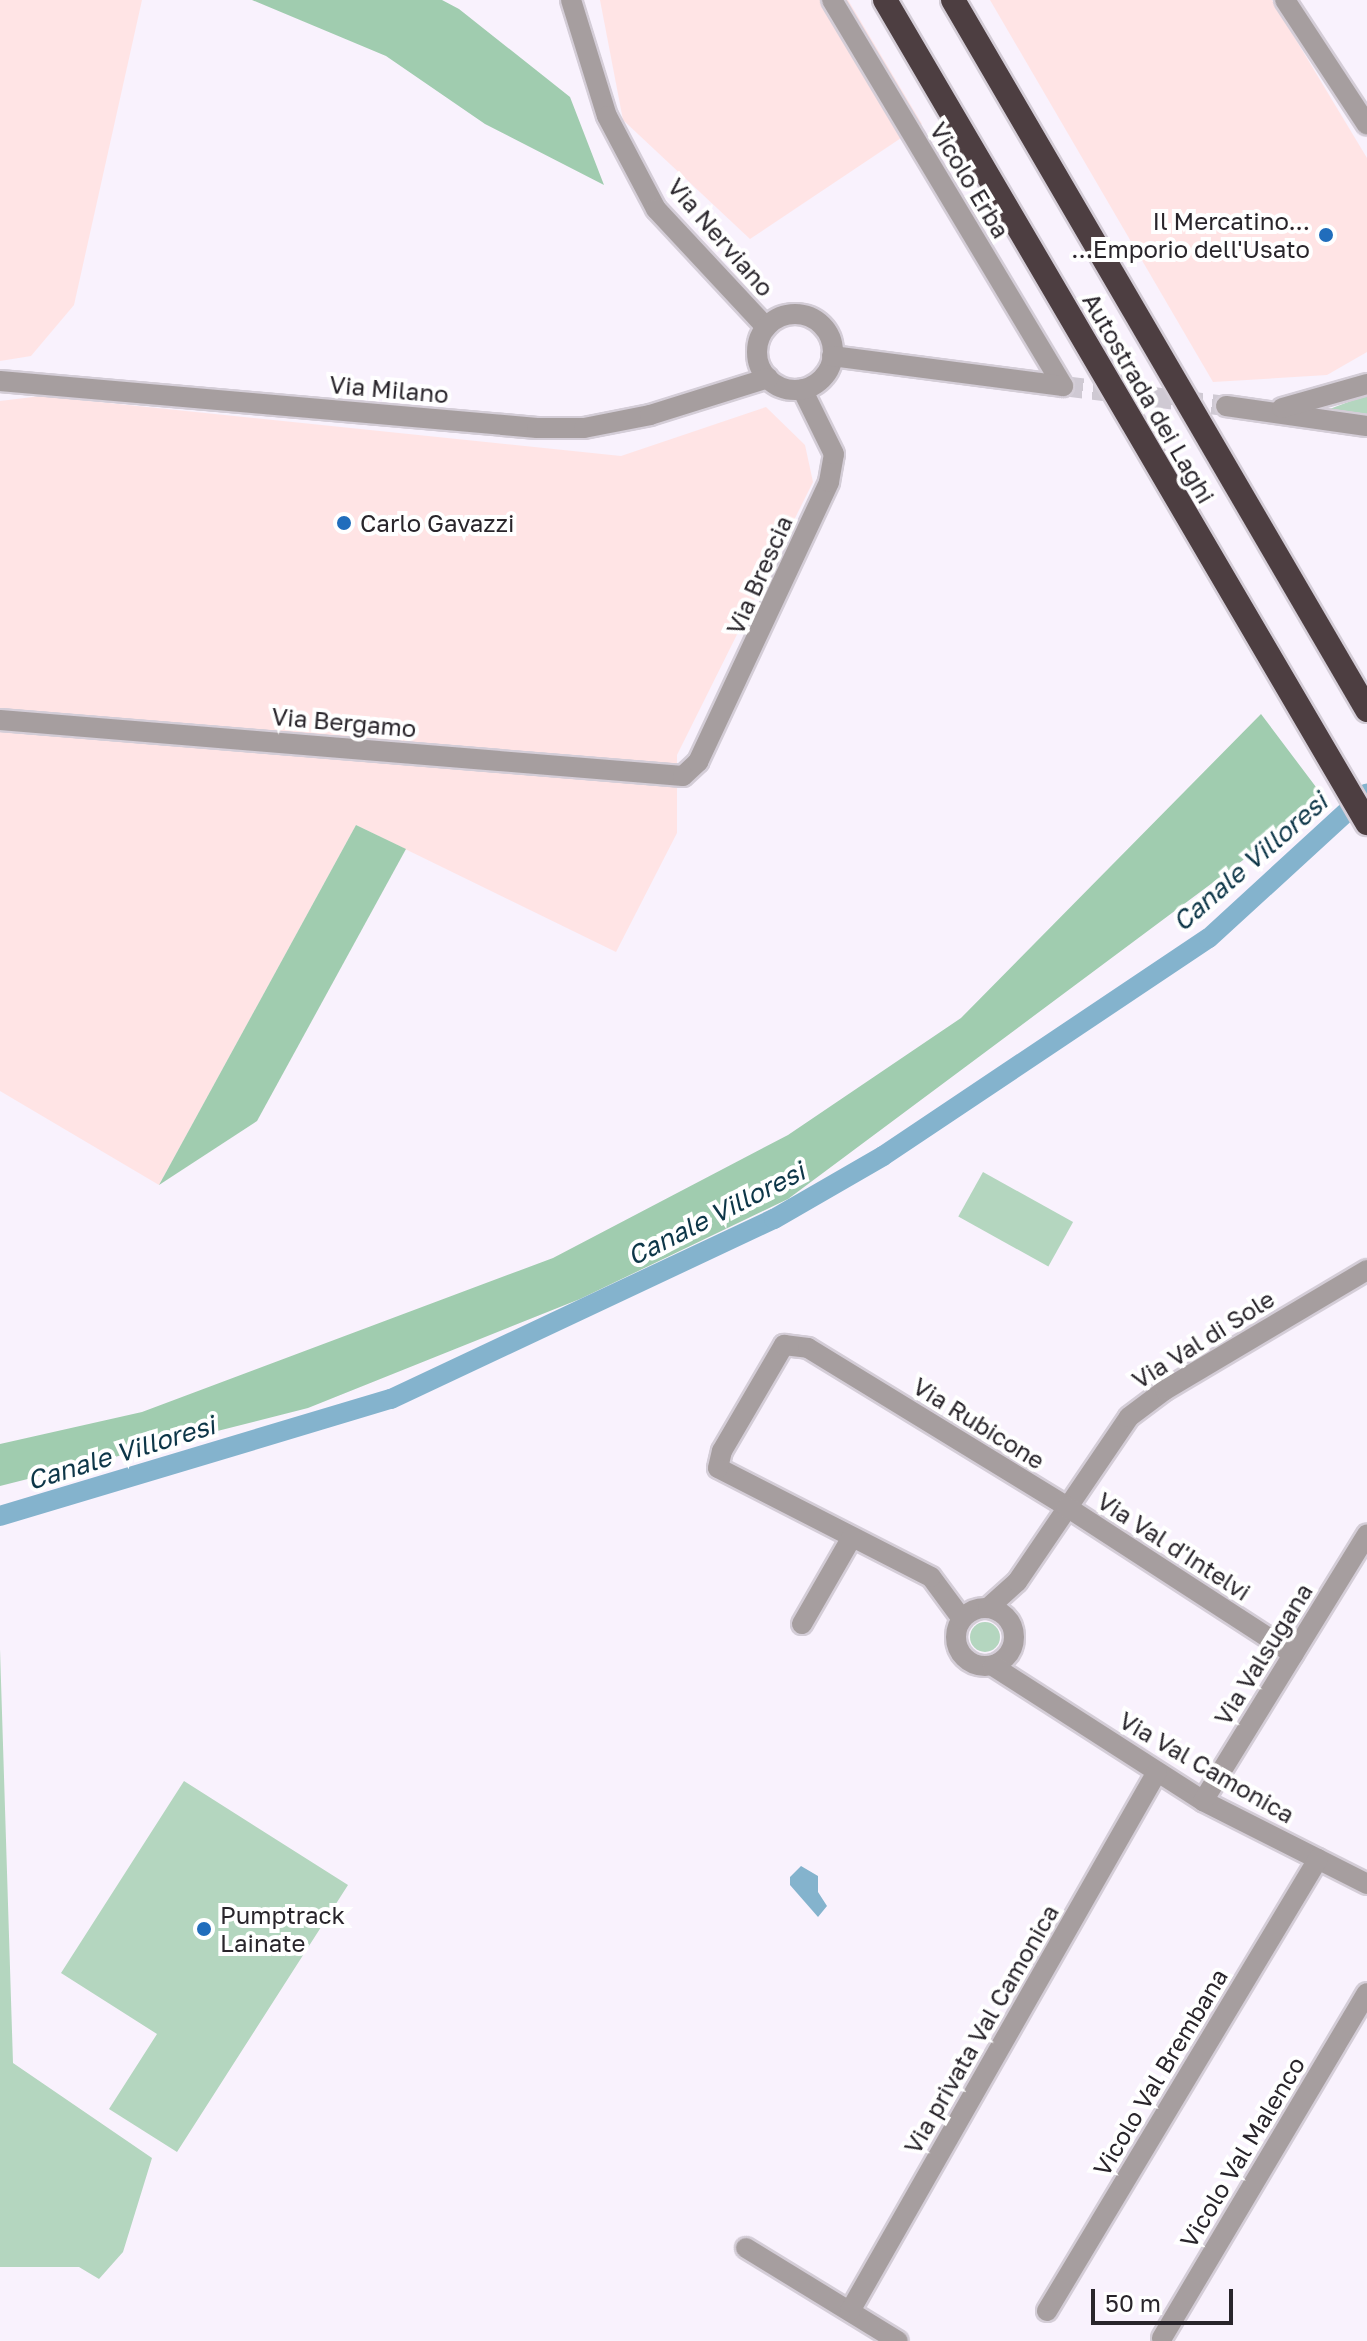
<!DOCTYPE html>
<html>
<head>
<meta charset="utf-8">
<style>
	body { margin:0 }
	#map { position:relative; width:1367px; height:2341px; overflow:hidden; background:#f9f2fd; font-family:"Golos Text",sans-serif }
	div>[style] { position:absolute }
	.industrial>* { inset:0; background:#ffe4e5 }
	.green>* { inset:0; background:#b4d6bf; transform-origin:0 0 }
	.round { border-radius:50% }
	.forest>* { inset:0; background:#a0ccaf }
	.water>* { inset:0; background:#84b3cd }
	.canal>* { height:20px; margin:-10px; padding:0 10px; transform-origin:10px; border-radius:10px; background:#84b3cd }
	.tertiary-tunnel>* { height:20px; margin-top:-10px; transform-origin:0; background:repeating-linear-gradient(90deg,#cfc9d3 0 20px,transparent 0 30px) }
	.roads { filter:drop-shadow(2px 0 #d4cdd7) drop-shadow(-2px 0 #d4cdd7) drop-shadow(0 2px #d4cdd7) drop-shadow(0 -2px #d4cdd7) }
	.minor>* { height:20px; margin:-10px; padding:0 10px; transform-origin:10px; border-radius:10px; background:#a69e9f }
	.minor>.ring { margin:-10px; padding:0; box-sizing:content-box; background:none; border:20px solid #a69e9f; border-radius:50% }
	.tertiary>* { height:20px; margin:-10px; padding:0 10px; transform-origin:10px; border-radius:10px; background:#a69e9f }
	.tertiary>.ring { margin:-10px; padding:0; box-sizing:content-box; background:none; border:20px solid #a69e9f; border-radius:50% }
	.motorway>* { height:24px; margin:-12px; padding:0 12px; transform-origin:12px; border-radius:12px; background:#4d3e41 }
	.dots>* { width:22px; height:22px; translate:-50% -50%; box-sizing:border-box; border:4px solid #fff; border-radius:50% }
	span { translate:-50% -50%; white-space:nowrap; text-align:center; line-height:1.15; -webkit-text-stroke:8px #fff; paint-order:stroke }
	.street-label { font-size:24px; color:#29252b }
	.poi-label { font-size:24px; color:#29252b }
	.right { translate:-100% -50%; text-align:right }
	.left { translate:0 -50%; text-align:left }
	.water-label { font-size:26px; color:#0d3648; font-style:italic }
	.scale { position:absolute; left:1091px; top:2289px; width:142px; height:36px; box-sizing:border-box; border:4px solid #29252b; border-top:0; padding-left:10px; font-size:24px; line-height:28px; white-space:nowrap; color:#29252b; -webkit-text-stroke:6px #fff; paint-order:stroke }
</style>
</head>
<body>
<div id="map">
	<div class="industrial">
		<div style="clip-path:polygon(0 0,142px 0,74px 305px,31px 356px,0 361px)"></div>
		<div style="clip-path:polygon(600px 0,848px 0,922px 124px,750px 239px,623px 120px)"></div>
		<div style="clip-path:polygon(990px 0,1272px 0,1367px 158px,1367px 352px,1327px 375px,1213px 382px)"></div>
		<div style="clip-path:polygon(41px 396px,621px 456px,766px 407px,805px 445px,813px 482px,677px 755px,677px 833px,616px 952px,356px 825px,159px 1185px,0 1091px,0 401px)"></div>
	</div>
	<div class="green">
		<div style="clip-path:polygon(1367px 394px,1367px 415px,1327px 410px,1364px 396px)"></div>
		<div style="left:983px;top:1172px;width:103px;height:51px;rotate:29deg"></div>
		<div class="round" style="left:970px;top:1622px;width:30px;height:30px"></div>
		<div style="clip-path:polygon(0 1649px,13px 2063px,152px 2158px,123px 2252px,99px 2279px,79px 2267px,0 2267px)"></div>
		<div style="clip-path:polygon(184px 1781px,348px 1885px,177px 2152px,109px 2109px,157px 2034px,61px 1973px)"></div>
	</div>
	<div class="forest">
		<div style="clip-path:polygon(252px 0,442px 0,459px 9px,570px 97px,604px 185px,485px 124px,386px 56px)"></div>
		<div style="clip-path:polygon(1261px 714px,1325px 799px,788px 1199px,580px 1299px,308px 1408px,0 1486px,0 1444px,142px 1412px,553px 1258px,788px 1135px,961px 1018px)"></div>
		<div style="clip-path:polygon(356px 825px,406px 849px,257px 1121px,159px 1185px)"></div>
	</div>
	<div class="water">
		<div style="clip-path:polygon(801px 1866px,818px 1876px,818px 1892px,827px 1906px,818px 1917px,790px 1885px,790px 1877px)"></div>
	</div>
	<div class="canal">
		<div style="left:0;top:1516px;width:408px;rotate:-16.7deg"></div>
		<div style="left:391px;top:1399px;width:423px;rotate:-25.2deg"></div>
		<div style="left:774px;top:1219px;width:126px;rotate:-30deg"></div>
		<div style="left:883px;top:1156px;width:392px;rotate:-33.8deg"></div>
		<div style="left:1209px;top:938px;width:214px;rotate:-42.5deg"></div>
	</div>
	<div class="tertiary-tunnel">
		<div style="left:1063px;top:386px;width:164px;rotate:7deg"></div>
	</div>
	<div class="roads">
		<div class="minor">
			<div style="left:832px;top:0;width:450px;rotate:59.1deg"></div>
			<div style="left:0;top:720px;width:685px;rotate:4.69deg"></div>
			<div style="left:683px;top:776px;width:21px;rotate:-43deg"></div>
			<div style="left:698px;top:762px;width:309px;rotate:-64.9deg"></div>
			<div style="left:829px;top:482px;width:28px;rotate:-80deg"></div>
			<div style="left:834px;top:454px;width:72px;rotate:-116.2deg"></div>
			<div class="ring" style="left:956px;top:1608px;width:38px;height:38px"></div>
			<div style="left:988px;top:1608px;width:39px;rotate:-42deg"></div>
			<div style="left:1017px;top:1582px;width:199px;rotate:-55.8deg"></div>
			<div style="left:1129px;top:1417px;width:45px;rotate:-36.9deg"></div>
			<div style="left:1165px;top:1390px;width:235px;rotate:-30.7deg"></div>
			<div style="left:962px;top:1619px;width:52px;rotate:-126.4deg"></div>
			<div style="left:931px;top:1577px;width:239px;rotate:-152.9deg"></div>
			<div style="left:718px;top:1468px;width:17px;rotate:-77deg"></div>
			<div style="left:722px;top:1451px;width:123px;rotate:-59.7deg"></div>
			<div style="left:784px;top:1345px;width:24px;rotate:7deg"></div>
			<div style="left:808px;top:1348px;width:304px;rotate:31.5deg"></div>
			<div style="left:1067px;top:1507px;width:270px;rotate:33deg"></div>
			<div style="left:802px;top:1624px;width:100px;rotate:-60.1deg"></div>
			<div style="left:993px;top:1666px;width:250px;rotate:32.7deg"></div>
			<div style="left:1203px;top:1801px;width:184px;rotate:26.8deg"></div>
			<div style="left:1203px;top:1801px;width:313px;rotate:-58.4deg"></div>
			<div style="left:746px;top:2248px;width:178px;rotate:31.5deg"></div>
			<div style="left:850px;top:2311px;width:620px;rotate:-60.34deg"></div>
			<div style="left:1047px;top:2311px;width:527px;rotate:-59.05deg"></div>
			<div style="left:1162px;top:2338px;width:401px;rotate:-59.3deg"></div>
		</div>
		<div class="tertiary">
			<div style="left:571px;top:0;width:121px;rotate:72.8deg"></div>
			<div style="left:607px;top:116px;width:105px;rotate:62.2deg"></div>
			<div style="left:656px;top:209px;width:161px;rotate:47deg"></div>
			<div style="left:1285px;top:0;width:149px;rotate:56.7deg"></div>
			<div class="ring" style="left:757px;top:314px;width:56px;height:56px"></div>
			<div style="left:832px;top:356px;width:233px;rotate:7.4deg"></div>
			<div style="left:0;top:381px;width:539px;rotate:5deg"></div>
			<div style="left:537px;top:428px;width:47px"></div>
			<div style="left:584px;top:428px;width:67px;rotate:-11.1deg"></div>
			<div style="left:650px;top:415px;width:124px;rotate:-17.4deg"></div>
			<div style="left:1226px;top:406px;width:142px;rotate:8.1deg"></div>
			<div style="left:1282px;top:408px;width:88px;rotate:-15.8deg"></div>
		</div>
		<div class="motorway">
			<div style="left:885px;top:0;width:954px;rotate:59.64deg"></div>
			<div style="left:953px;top:0;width:822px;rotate:59.75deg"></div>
		</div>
	</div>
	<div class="dots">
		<div style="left:1326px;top:235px;background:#216dbc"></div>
		<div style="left:344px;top:523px;background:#216dbc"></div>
		<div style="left:204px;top:1929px;background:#216dbc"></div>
	</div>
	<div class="street-label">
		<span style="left:970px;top:180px;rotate:59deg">Vicolo Erba</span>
		<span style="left:721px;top:237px;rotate:49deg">Via Nerviano</span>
		<span style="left:389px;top:389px;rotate:5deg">Via Milano</span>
		<span style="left:1149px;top:398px;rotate:60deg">Autostrada dei Laghi</span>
		<span style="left:759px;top:575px;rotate:-66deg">Via Brescia</span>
		<span style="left:344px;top:722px;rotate:5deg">Via Bergamo</span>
		<span style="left:1203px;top:1339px;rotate:-32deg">Via Val di Sole</span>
		<span style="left:979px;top:1423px;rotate:32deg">Via Rubicone</span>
		<span style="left:1174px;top:1546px;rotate:33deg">Via Val d'Intelvi</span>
		<span style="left:1263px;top:1654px;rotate:-58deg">Via Valsugana</span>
		<span style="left:1207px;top:1767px;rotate:30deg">Via Val Camonica</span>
		<span style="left:981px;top:2029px;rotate:-60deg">Via privata Val Camonica</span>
		<span style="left:1160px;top:2072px;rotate:-59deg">Vicolo Val Brembana</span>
		<span style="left:1242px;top:2152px;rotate:-59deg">Vicolo Val Malenco</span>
	</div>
	<div class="poi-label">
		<span class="right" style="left:1310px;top:235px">Il Mercatino...<br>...Emporio dell'Usato</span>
		<span class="left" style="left:360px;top:523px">Carlo Gavazzi</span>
		<span class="left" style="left:220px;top:1929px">Pumptrack<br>Lainate</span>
	</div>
	<div class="water-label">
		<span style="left:1250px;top:862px;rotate:-41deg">Canale Villoresi</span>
		<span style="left:716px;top:1214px;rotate:-27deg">Canale Villoresi</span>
		<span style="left:121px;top:1453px;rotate:-17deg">Canale Villoresi</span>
	</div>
	<div class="scale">50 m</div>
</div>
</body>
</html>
